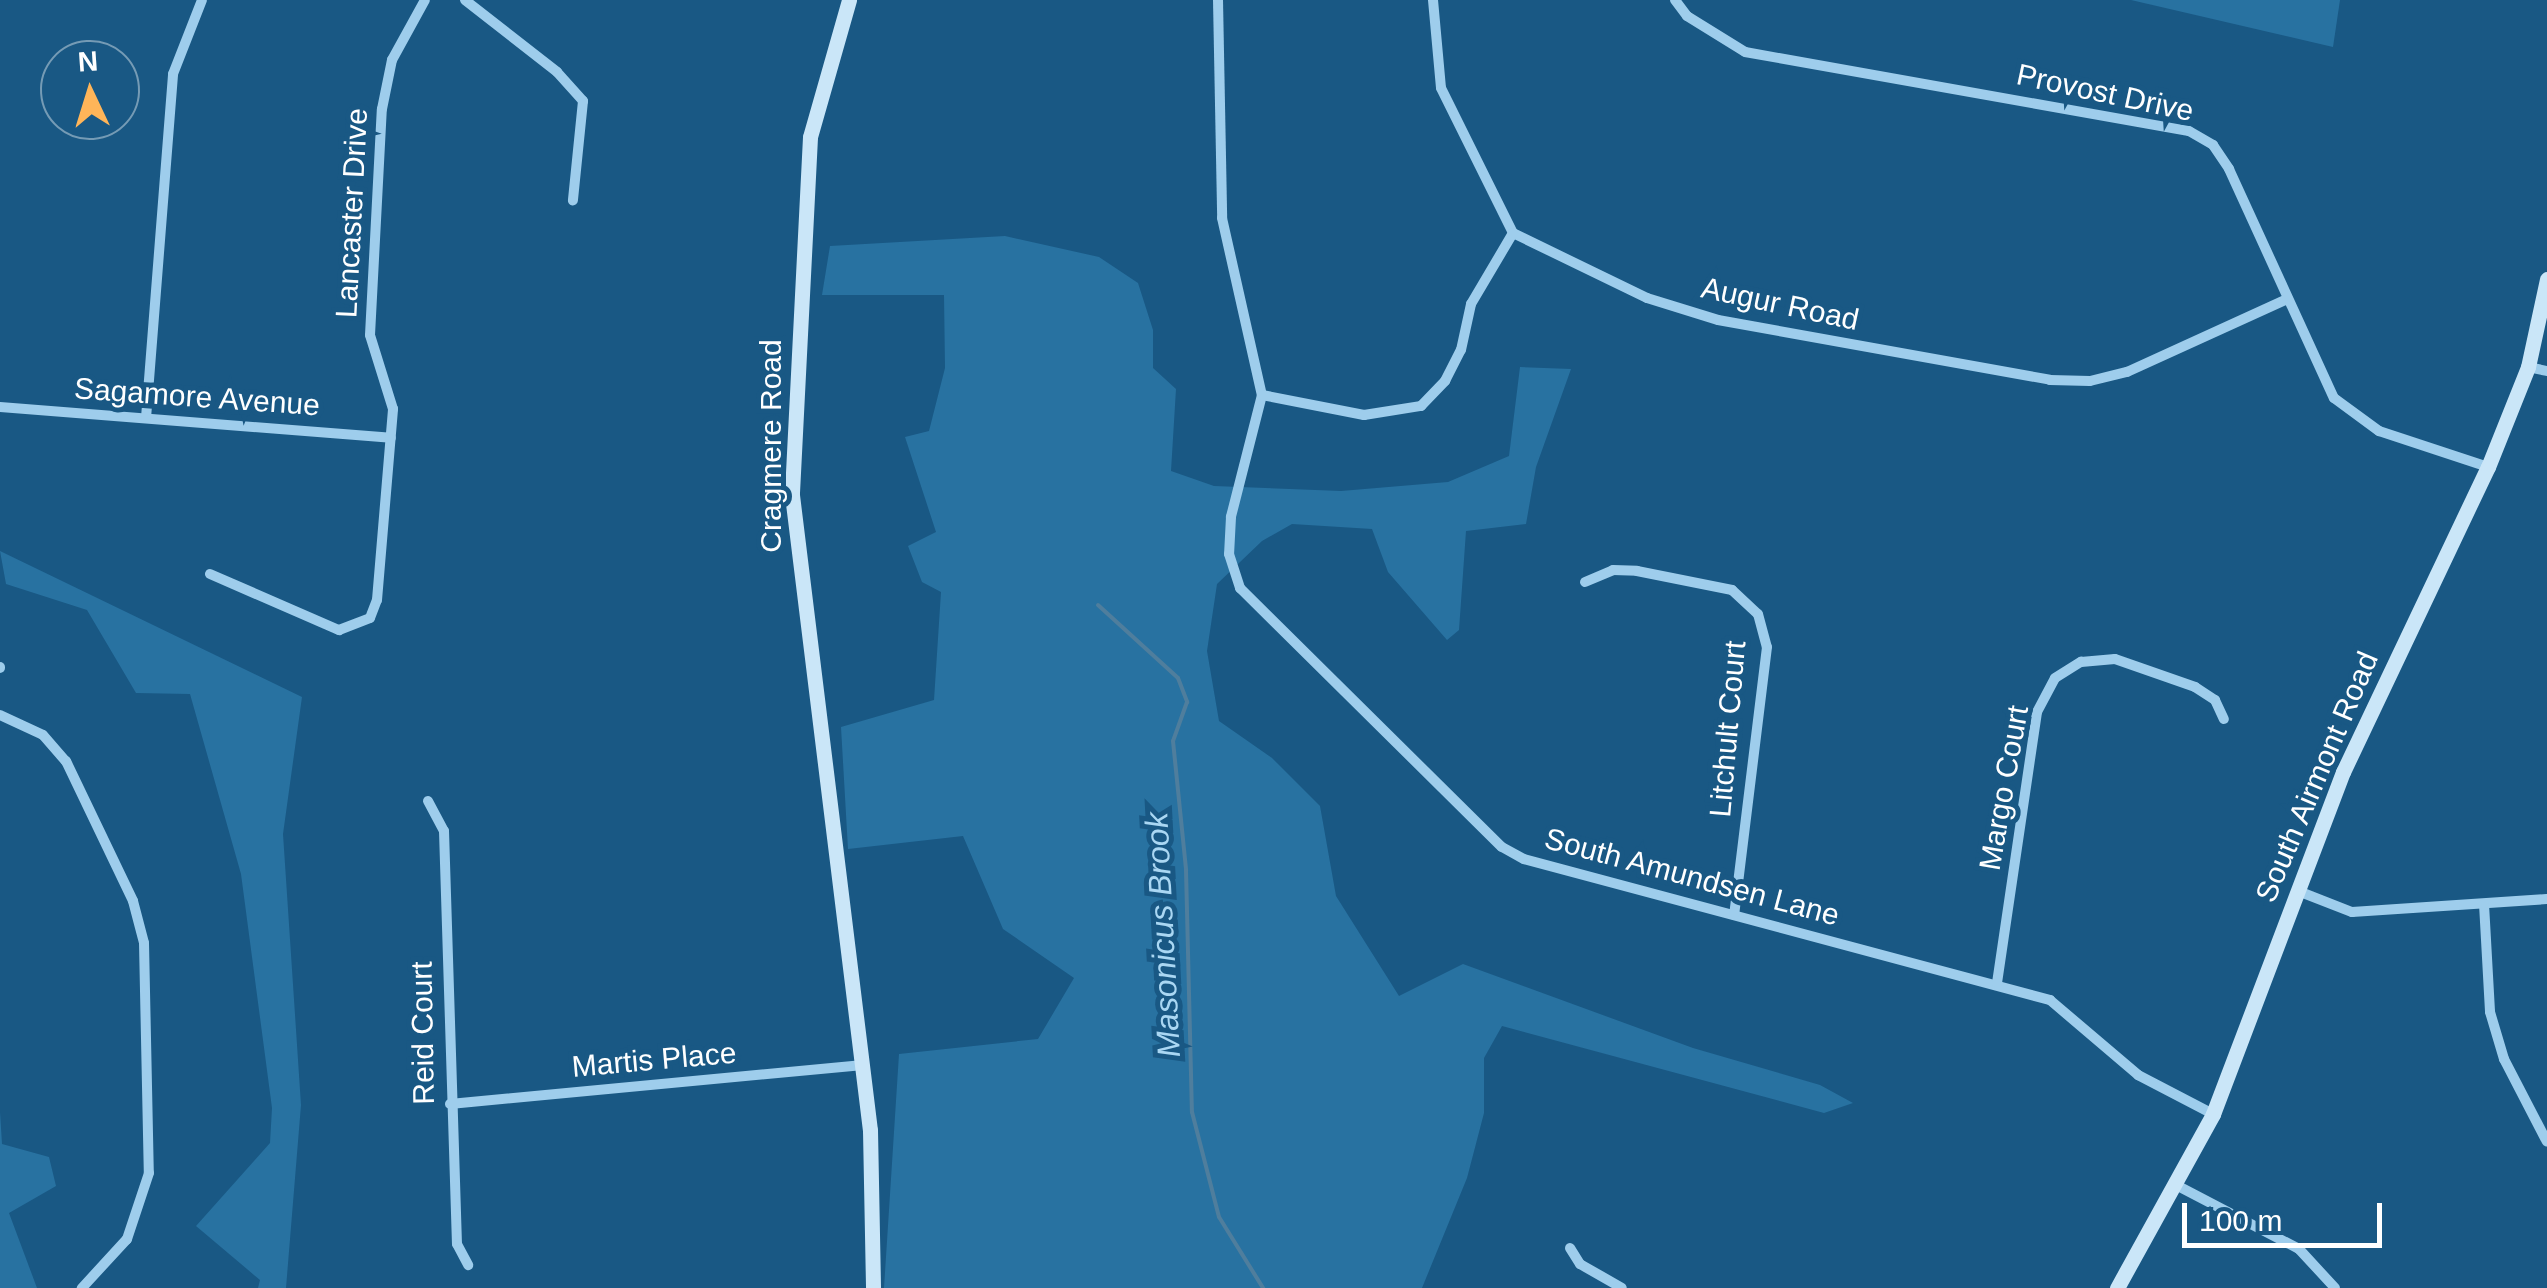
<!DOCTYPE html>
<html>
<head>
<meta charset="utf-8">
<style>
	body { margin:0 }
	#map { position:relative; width:2547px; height:1288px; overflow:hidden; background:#195884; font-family:Arial,sans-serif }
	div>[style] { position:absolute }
	.green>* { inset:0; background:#2872a1 }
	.stream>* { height:4px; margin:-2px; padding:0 2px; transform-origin:2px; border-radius:2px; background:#4f7e9d }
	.street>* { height:10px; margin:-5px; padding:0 5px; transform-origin:5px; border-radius:5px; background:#9ecdec }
	.secondary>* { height:15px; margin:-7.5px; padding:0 7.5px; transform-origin:7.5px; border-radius:7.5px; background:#cae6f8 }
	span { translate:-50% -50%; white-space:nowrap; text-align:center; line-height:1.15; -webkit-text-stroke:10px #195884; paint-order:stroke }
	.street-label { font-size:30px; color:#fff }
	.water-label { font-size:32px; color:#aad7f3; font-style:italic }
	.north { position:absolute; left:40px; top:40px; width:100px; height:100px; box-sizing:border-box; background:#195884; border:2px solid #759bb5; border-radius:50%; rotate:356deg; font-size:28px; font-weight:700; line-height:40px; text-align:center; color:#fff }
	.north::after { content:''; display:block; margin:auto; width:35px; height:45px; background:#ffb559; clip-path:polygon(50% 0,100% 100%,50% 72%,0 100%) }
	.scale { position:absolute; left:2182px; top:1203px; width:200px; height:45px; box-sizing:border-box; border:5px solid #fff; border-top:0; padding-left:12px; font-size:30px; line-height:35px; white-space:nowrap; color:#fff; -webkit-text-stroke:8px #195884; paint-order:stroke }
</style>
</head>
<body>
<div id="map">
	<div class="green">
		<div style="clip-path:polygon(2131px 0,2340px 0,2333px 47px)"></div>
		<div style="clip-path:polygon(1005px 236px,1099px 257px,1138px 283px,1153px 330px,1153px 368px,1176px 389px,1171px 471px,1214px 486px,1341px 491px,1448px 482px,1509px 456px,1520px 367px,1571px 369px,1536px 467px,1526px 524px,1466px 531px,1459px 630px,1447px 640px,1388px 572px,1372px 529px,1292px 524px,1262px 541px,1217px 584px,1207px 651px,1219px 721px,1272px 758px,1320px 806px,1336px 896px,1399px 996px,1463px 964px,1693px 1048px,1820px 1085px,1853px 1103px,1824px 1113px,1502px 1026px,1484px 1058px,1484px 1113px,1467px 1178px,1422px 1288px,884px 1288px,899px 1054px,1038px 1039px,1074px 978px,1003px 929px,963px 836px,848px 849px,841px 727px,934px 700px,941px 592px,922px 582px,908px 546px,936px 532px,905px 437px,929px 431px,945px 368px,944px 295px,822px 295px,830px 246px)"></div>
		<div style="clip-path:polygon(0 551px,302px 697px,283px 834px,301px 1105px,286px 1288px,258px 1288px,260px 1280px,196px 1226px,270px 1143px,272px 1108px,241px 874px,190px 694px,136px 693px,87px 610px,6px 584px)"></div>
		<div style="clip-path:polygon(0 1112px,2px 1144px,49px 1157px,56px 1186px,9px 1213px,37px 1288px,0 1288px)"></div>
	</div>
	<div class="stream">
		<div style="left:1098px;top:605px;width:108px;rotate:42.4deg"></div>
		<div style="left:1178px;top:678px;width:26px;rotate:69deg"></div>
		<div style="left:1187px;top:702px;width:41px;rotate:109.7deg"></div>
		<div style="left:1173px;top:741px;width:130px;rotate:84.2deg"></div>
		<div style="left:1186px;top:870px;width:242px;rotate:88.6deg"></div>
		<div style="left:1192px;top:1112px;width:108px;rotate:75.6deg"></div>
		<div style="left:1219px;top:1217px;width:84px;rotate:58.2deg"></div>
	</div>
	<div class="street">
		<div style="left:465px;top:0;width:117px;rotate:38deg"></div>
		<div style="left:557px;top:72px;width:39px;rotate:48deg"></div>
		<div style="left:583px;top:101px;width:100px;rotate:95.8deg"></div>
		<div style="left:1218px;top:0;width:218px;rotate:88.9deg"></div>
		<div style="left:1222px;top:218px;width:181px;rotate:77.3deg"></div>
		<div style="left:1262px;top:395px;width:126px;rotate:104.3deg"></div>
		<div style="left:1231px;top:517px;width:37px;rotate:93deg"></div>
		<div style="left:1229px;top:554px;width:36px;rotate:72deg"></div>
		<div style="left:1240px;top:588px;width:368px;rotate:44.7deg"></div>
		<div style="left:1502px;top:847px;width:25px;rotate:29deg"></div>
		<div style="left:1524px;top:859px;width:545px;rotate:15.01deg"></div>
		<div style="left:2050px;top:1000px;width:116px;rotate:40.4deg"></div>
		<div style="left:2138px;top:1075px;width:85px;rotate:27.5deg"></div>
		<div style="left:1433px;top:0;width:88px;rotate:84.8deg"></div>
		<div style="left:1441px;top:88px;width:162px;rotate:63.6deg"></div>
		<div style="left:1513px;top:233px;width:149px;rotate:25.9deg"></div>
		<div style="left:1647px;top:298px;width:74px;rotate:17.2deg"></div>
		<div style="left:1718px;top:320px;width:337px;rotate:10.2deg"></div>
		<div style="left:2050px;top:380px;width:40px;rotate:1.4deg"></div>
		<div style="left:2090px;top:381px;width:38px;rotate:-14deg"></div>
		<div style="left:2127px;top:372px;width:174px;rotate:-24.5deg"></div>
		<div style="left:1675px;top:0;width:20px;rotate:53deg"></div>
		<div style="left:1687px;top:16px;width:68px;rotate:31.8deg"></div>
		<div style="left:1745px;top:52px;width:451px;rotate:10.1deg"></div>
		<div style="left:2189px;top:131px;width:28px;rotate:30deg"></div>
		<div style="left:2213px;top:145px;width:29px;rotate:56deg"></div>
		<div style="left:2229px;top:169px;width:252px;rotate:65.4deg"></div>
		<div style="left:2334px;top:398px;width:56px;rotate:36.3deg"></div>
		<div style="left:2379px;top:431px;width:115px;rotate:18.3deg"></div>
		<div style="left:2528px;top:367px;width:19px;rotate:12deg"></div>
		<div style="left:1262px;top:395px;width:104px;rotate:11.1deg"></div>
		<div style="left:1364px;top:415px;width:58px;rotate:-9deg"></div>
		<div style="left:1421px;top:406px;width:35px;rotate:-46deg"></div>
		<div style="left:1445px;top:381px;width:35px;rotate:-63deg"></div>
		<div style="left:1461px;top:350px;width:47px;rotate:-77.7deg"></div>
		<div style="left:1471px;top:304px;width:82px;rotate:-59.4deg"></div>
		<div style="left:0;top:407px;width:392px;rotate:4.5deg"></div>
		<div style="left:146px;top:418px;width:345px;rotate:-85.5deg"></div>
		<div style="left:173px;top:74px;width:79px;rotate:-68.6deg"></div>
		<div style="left:210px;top:574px;width:141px;rotate:23.5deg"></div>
		<div style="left:339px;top:630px;width:33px;rotate:-21deg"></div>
		<div style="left:370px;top:618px;width:19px;rotate:-69deg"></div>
		<div style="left:377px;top:600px;width:192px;rotate:-85.2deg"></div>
		<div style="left:393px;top:409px;width:77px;rotate:-107.3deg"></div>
		<div style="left:370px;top:335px;width:226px;rotate:-87deg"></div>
		<div style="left:382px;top:109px;width:50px;rotate:-78.5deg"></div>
		<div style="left:392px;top:60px;width:68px;rotate:-61.2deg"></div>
		<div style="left:1585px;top:582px;width:30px;rotate:-23deg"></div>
		<div style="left:1613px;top:570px;width:24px;rotate:2deg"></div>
		<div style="left:1637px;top:571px;width:97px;rotate:11.3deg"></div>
		<div style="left:1732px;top:590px;width:35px;rotate:43deg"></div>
		<div style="left:1758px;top:614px;width:34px;rotate:75deg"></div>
		<div style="left:1767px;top:647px;width:270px;rotate:97deg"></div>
		<div style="left:0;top:668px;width:1px;rotate:-90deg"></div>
		<div style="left:0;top:715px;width:47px;rotate:24.9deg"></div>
		<div style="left:43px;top:735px;width:35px;rotate:49deg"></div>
		<div style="left:66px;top:761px;width:155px;rotate:64.4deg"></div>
		<div style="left:133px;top:901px;width:43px;rotate:75.3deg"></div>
		<div style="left:144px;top:943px;width:230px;rotate:88.8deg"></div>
		<div style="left:149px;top:1173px;width:70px;rotate:108.4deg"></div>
		<div style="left:127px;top:1239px;width:67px;rotate:132.6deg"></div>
		<div style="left:428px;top:801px;width:34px;rotate:62deg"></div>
		<div style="left:444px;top:831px;width:413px;rotate:88.2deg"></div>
		<div style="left:457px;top:1244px;width:24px;rotate:62deg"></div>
		<div style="left:2298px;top:891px;width:58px;rotate:21.3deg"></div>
		<div style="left:2352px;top:912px;width:195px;rotate:-3.8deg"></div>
		<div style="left:2484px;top:904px;width:108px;rotate:86.8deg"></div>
		<div style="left:2490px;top:1012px;width:49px;rotate:73.4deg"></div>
		<div style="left:2504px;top:1059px;width:93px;rotate:62.6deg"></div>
		<div style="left:1997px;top:983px;width:274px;rotate:-81.6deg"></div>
		<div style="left:2037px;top:712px;width:38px;rotate:-62deg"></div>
		<div style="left:2055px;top:678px;width:31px;rotate:-32deg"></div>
		<div style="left:2081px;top:662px;width:34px;rotate:-5deg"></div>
		<div style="left:2115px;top:659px;width:85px;rotate:19.3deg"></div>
		<div style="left:2195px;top:687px;width:24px;rotate:33deg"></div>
		<div style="left:2215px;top:700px;width:21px;rotate:65deg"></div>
		<div style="left:450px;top:1104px;width:415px;rotate:-5.4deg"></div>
		<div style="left:2178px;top:1186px;width:136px;rotate:27.5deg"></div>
		<div style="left:2299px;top:1249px;width:53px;rotate:47.3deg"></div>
		<div style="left:1570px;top:1248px;width:19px;rotate:58deg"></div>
		<div style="left:1580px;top:1264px;width:48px;rotate:29.7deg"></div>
	</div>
	<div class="secondary">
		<div style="left:849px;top:0;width:142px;rotate:105.9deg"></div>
		<div style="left:810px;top:137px;width:358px;rotate:92.9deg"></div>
		<div style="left:792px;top:495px;width:640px;rotate:83deg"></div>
		<div style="left:870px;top:1130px;width:158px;rotate:88.9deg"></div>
		<div style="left:2117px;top:1288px;width:199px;rotate:-61.1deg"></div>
		<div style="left:2213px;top:1114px;width:366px;rotate:-69.2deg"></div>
		<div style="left:2343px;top:772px;width:338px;rotate:-64.6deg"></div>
		<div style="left:2488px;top:467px;width:108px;rotate:-68.2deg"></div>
		<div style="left:2528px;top:367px;width:90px;rotate:-77.8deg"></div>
	</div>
	<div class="street-label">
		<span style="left:2105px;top:93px;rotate:12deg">Provost Drive</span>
		<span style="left:352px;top:213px;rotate:-87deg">Lancaster Drive</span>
		<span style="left:1780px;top:304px;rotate:12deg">Augur Road</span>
		<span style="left:197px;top:397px;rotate:4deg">Sagamore Avenue</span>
		<span style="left:771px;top:446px;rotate:-90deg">Cragmere Road</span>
		<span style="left:1728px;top:729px;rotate:-85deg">Litchult Court</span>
		<span style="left:2317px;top:777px;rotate:-67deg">South Airmont Road</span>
		<span style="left:2004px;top:788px;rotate:-80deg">Margo Court</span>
		<span style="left:1692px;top:877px;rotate:15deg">South Amundsen Lane</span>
		<span style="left:423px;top:1033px;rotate:-91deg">Reid Court</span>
		<span style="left:654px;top:1060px;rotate:-5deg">Martis Place</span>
	</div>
	<div class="water-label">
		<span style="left:1163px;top:935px;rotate:-93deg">Masonicus Brook</span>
	</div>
	<div class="north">N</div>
	<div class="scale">100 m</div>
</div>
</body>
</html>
